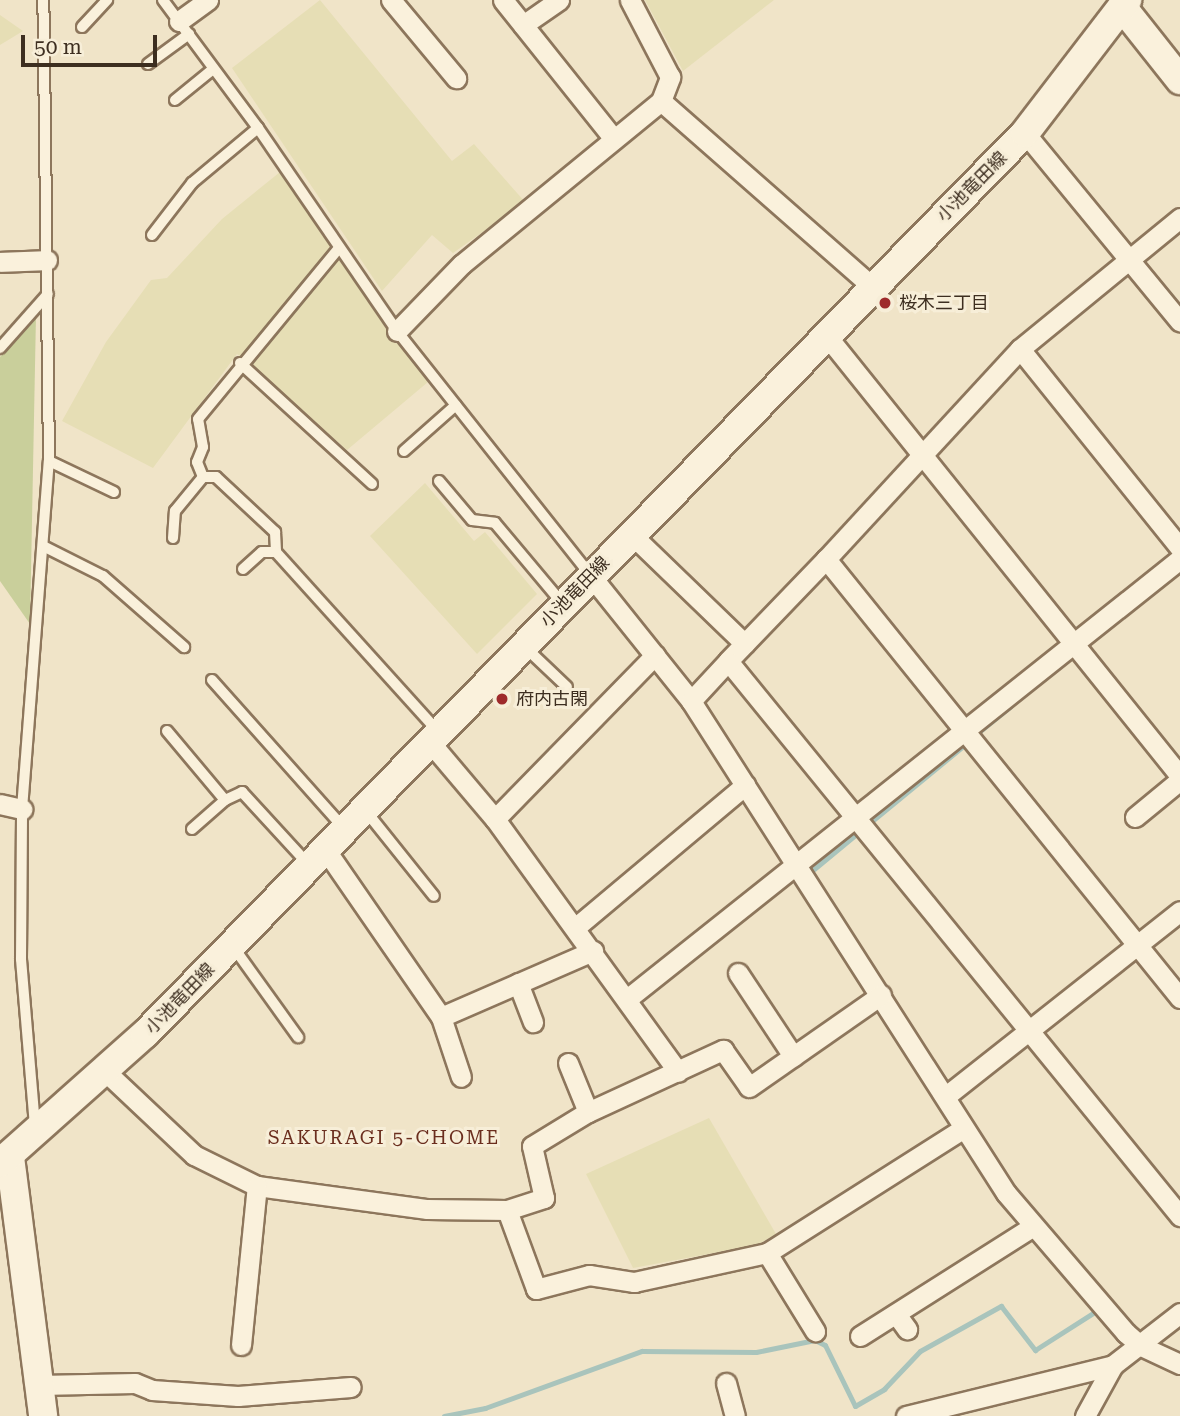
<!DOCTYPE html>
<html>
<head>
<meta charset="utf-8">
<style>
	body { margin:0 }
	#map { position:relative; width:1180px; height:1416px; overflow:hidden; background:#f0e4c8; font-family:"Roboto Serif","Noto Sans JP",serif }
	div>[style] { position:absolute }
	.farmland>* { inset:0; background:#e6deb5 }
	.green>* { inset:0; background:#c9cf9b }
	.stream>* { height:5px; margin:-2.5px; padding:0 2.5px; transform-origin:2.5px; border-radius:2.5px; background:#a9c4bc }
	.roads { filter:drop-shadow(2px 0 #8d765c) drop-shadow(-2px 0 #8d765c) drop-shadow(0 2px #8d765c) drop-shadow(0 -2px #8d765c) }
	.lane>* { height:10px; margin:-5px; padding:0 5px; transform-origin:5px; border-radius:5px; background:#faf1dc }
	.street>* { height:19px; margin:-9.5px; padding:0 9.5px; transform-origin:9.5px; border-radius:9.5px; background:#faf1dc }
	.secondary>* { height:28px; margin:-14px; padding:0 14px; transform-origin:14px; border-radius:14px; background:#faf1dc }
	.dots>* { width:19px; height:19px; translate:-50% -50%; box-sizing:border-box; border:4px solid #f7eed8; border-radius:50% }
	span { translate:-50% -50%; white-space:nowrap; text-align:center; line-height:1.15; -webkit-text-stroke:6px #f7eed8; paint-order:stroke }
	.street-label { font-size:18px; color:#3d2e20 }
	.poi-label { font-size:18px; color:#3d2e20 }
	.left { translate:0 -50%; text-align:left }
	.neighbourhood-label { font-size:19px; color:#6b2e1e; letter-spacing:2px }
	.scale { position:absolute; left:21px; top:35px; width:136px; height:32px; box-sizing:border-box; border:4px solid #3d2e20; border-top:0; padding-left:9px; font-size:21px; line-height:24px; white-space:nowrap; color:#3d2e20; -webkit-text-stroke:5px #f7eed8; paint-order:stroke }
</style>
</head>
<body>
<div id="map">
	<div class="farmland">
		<div style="clip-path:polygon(320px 0,452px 161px,474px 144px,525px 202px,453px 253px,432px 235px,382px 291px,232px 68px)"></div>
		<div style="clip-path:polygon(645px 0,774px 0,683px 71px)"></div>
		<div style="clip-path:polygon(0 15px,23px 31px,0 45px)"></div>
		<div style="clip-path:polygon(280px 172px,428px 382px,347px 450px,237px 354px,153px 468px,62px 421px,106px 342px,151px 280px,167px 278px,222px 219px)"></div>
		<div style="clip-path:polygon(425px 483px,474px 541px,485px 532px,537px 594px,477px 654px,370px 536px)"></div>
		<div style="clip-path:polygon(709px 1118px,776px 1234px,757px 1245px,633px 1268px,586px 1174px)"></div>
	</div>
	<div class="green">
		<div style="clip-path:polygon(36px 315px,30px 624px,0 581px,0 357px)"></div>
	</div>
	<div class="stream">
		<div style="left:975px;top:735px;width:46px;rotate:-38.9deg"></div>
		<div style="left:867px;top:825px;width:131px;rotate:-39.4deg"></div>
		<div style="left:814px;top:869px;width:60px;rotate:-39.6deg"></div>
		<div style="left:444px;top:1416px;width:42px;rotate:-11deg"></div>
		<div style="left:485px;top:1408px;width:167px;rotate:-20deg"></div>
		<div style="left:642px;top:1351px;width:114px;rotate:0.5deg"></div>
		<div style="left:756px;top:1352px;width:60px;rotate:-11.5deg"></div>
		<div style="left:815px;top:1340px;width:11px;rotate:27deg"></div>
		<div style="left:825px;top:1345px;width:68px;rotate:63.8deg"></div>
		<div style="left:855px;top:1406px;width:34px;rotate:-30deg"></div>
		<div style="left:884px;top:1389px;width:52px;rotate:-46.5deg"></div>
		<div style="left:920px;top:1351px;width:93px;rotate:-29.1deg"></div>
		<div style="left:1001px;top:1306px;width:56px;rotate:52.3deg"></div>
		<div style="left:1035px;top:1350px;width:69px;rotate:-32.5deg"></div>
	</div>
	<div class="roads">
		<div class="lane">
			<div style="left:163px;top:0;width:159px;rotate:53.4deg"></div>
			<div style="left:258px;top:128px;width:246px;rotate:55.6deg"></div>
			<div style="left:397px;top:331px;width:313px;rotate:51.6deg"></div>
			<div style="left:82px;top:27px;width:37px;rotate:-47deg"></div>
			<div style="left:148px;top:64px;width:51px;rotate:-36.2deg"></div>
			<div style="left:175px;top:100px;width:49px;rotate:-39.2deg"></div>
			<div style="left:152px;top:235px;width:66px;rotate:-52.4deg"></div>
			<div style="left:192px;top:183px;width:86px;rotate:-39.8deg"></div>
			<div style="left:0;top:348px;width:72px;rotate:-48.4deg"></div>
			<div style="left:240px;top:363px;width:179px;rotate:42.5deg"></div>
			<div style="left:404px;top:451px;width:69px;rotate:-41.5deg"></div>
			<div style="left:49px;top:461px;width:72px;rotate:25.5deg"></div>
			<div style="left:203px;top:477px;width:16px;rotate:-112deg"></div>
			<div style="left:197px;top:462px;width:16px;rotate:-68deg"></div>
			<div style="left:203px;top:447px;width:28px;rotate:-100deg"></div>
			<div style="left:198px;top:419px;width:222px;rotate:-50.5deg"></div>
			<div style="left:439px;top:481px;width:51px;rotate:49.8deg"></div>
			<div style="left:472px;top:520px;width:23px;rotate:7deg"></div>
			<div style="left:495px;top:523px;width:106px;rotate:50deg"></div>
			<div style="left:173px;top:538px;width:27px;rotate:-86deg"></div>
			<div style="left:175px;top:511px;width:44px;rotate:-50.5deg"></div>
			<div style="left:203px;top:477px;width:13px"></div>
			<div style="left:216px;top:477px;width:81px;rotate:43deg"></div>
			<div style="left:275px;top:532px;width:20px;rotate:87deg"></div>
			<div style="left:45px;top:547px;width:65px;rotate:26.6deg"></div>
			<div style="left:103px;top:576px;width:108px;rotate:41.2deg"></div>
			<div style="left:243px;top:569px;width:25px;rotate:-42deg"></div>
			<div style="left:262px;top:552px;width:14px"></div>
			<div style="left:276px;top:552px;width:241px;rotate:47.9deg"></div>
			<div style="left:527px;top:649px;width:55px;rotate:43.5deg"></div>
			<div style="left:212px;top:680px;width:198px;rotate:48.3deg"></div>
			<div style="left:167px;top:731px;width:90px;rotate:50deg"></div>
			<div style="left:225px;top:800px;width:19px;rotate:-25deg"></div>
			<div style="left:242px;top:792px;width:99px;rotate:47.5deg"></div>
			<div style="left:365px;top:810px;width:110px;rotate:51.3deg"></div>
			<div style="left:192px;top:829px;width:44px;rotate:-41.3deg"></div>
			<div style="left:234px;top:948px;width:110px;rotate:54.3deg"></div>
			<div style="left:35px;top:1126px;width:168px;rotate:-94.8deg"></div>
			<div style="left:21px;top:959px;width:150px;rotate:-89.6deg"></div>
			<div style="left:22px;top:809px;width:349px;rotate:-85.6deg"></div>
			<div style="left:49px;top:461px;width:461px;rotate:-90.7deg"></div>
		</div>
		<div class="street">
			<div style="left:391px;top:0;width:102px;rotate:50.2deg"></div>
			<div style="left:503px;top:0;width:178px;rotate:51.4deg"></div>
			<div style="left:179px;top:21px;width:36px;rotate:-36deg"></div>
			<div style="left:523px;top:25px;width:44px;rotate:-34.8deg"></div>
			<div style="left:661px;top:101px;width:282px;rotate:41.3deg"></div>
			<div style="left:1025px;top:133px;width:244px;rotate:50.6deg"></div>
			<div style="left:1180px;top:218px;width:207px;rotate:140.7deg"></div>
			<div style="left:1020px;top:349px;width:286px;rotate:132.7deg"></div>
			<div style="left:826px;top:559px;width:564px;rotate:51.12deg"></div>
			<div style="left:0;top:262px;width:47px;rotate:-2.4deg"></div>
			<div style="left:397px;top:331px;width:93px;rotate:-45.9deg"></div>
			<div style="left:462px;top:264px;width:257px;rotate:-39.3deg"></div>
			<div style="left:661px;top:101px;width:26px;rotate:-69deg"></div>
			<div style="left:670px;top:77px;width:87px;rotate:-117.5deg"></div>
			<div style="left:826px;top:335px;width:566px;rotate:51.25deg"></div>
			<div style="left:1020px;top:349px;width:255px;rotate:51.2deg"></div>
			<div style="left:631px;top:534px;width:158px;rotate:44deg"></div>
			<div style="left:826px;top:559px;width:141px;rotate:133.9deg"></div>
			<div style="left:728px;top:661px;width:716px;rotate:50.84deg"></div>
			<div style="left:591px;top:576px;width:160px;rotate:51.3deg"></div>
			<div style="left:691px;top:701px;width:584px;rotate:57.37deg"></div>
			<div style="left:1006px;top:1193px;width:184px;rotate:49.4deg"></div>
			<div style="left:1126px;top:1333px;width:20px;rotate:41deg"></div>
			<div style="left:1141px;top:1346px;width:43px;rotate:24.8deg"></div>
			<div style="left:691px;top:701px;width:54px;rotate:-47.2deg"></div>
			<div style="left:429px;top:741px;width:102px;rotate:49.8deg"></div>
			<div style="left:495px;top:819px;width:312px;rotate:54.1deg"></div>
			<div style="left:0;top:804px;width:23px;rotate:13deg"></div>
			<div style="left:1135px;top:817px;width:58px;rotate:-39.4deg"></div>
			<div style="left:495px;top:819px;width:229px;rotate:-45.7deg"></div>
			<div style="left:325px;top:849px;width:204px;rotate:55.4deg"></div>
			<div style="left:441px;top:1017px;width:63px;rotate:71.6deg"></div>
			<div style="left:576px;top:927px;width:221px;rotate:-40deg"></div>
			<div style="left:738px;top:973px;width:100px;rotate:56.5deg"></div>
			<div style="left:518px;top:983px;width:42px;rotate:69deg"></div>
			<div style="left:627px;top:999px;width:707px;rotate:-38.51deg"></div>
			<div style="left:441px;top:1017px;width:166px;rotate:-23.5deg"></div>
			<div style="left:568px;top:1063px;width:53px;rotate:67.8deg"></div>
			<div style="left:106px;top:1072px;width:121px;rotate:43.3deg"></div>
			<div style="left:194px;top:1155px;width:70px;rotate:26.2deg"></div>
			<div style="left:257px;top:1186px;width:172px;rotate:7.7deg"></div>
			<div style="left:427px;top:1209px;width:80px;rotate:0.7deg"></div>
			<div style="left:507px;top:1210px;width:39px;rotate:-18deg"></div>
			<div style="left:544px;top:1198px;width:53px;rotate:-103deg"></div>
			<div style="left:532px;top:1146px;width:66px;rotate:-31.3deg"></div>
			<div style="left:588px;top:1112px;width:149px;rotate:-24.7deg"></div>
			<div style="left:723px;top:1050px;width:45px;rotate:54.9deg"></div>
			<div style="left:749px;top:1087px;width:161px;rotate:-34.9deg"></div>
			<div style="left:946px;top:1096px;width:298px;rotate:-38.3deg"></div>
			<div style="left:507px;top:1210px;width:84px;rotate:69.8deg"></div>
			<div style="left:536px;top:1289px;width:55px;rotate:-14.8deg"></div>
			<div style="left:589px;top:1275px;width:46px;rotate:8.8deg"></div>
			<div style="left:634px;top:1282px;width:136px;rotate:-12.3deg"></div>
			<div style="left:767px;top:1253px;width:230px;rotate:-32.4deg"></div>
			<div style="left:767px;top:1253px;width:92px;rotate:58.4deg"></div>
			<div style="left:896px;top:1314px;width:19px;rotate:54deg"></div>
			<div style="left:860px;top:1336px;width:205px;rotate:-32.4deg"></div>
			<div style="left:241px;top:1345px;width:160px;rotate:-84.3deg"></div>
			<div style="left:726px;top:1383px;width:34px;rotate:75deg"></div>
			<div style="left:39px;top:1385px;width:96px;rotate:-1.2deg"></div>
			<div style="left:135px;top:1383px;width:18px;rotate:22deg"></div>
			<div style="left:152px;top:1390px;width:86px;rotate:4deg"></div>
			<div style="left:238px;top:1396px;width:113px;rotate:-4.6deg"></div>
			<div style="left:906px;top:1416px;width:213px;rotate:-13.8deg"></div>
			<div style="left:1113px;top:1365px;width:85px;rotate:-37.8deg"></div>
			<div style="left:1085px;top:1416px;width:58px;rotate:-61.2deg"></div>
		</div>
		<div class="secondary">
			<div style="left:1123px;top:8px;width:92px;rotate:51.6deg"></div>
			<div style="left:10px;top:1157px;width:261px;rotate:82.7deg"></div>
			<div style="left:0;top:1163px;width:194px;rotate:-41.7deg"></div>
			<div style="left:145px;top:1034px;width:1259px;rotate:-45.68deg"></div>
			<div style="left:1025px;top:133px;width:168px;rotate:-52.5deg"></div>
		</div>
	</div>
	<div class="dots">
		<div style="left:885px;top:303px;background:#9e2a2b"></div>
		<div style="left:502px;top:699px;background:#9e2a2b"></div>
	</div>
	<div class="street-label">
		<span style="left:972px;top:187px;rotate:-45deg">小池竜田線</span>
		<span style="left:575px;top:592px;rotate:-46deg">小池竜田線</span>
		<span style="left:180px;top:999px;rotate:-46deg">小池竜田線</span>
	</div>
	<div class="poi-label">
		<span class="left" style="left:899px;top:303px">桜木三丁目</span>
		<span class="left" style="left:516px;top:699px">府内古閑</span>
	</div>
	<div class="neighbourhood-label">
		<span style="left:384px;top:1138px">SAKURAGI 5-CHOME</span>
	</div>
	<div class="scale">50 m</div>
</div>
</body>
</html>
